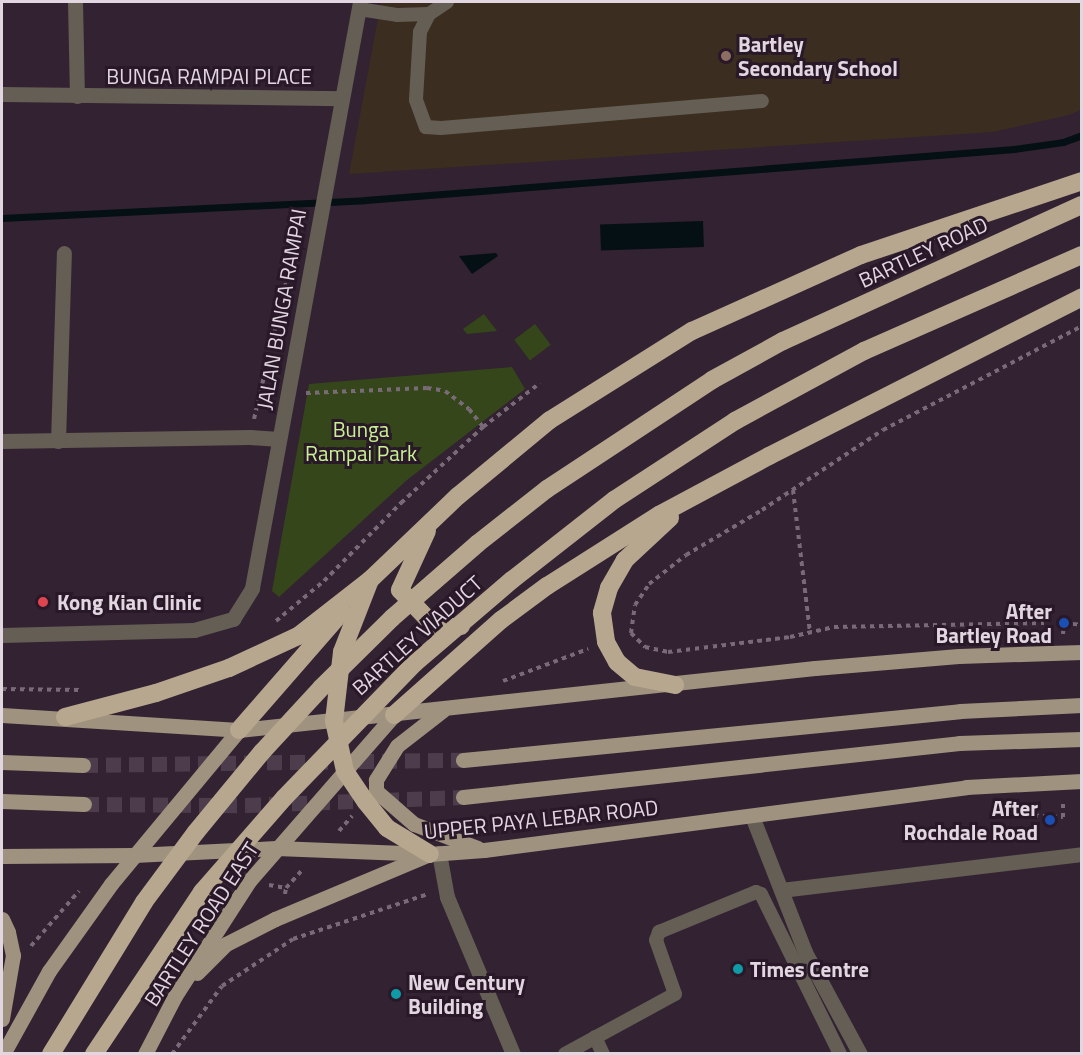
<!DOCTYPE html>
<html>
<head>
<meta charset="utf-8">
<style>
	body { margin:0 }
	#map { position:relative; width:1083px; height:1055px; overflow:hidden; background:#332232; font-family:"Titillium Web",sans-serif }
	div>[style] { position:absolute }
	.education>* { inset:0; background:#3b2d20 }
	.green>* { inset:0; background:#35471a; transform-origin:0 0 }
	.water>* { inset:0; background:#041013; transform-origin:0 0 }
	.stream>* { height:7px; margin:-3.5px; padding:0 3.5px; transform-origin:3.5px; border-radius:3.5px; background:#041013 }
	.primary-tunnel>* { height:15px; margin-top:-7.5px; transform-origin:0; background:repeating-linear-gradient(90deg,#4d3d4c 0 15px,transparent 0 23px) }
	.path>* { height:4px; margin-top:-2px; transform-origin:0; background:repeating-linear-gradient(90deg,#796a78 0 4.5px,transparent 0 9px) }
	.lane>* { height:14px; margin:-7px; padding:0 7px; transform-origin:7px; border-radius:7px; background:#645e54 }
	.street>* { height:15px; margin:-7.5px; padding:0 7.5px; transform-origin:7.5px; border-radius:7.5px; background:#645e54 }
	.primary>* { height:15px; margin:-7.5px; padding:0 7.5px; transform-origin:7.5px; border-radius:7.5px; background:#9f927e }
	.highway>* { height:18px; margin:-9px; padding:0 9px; transform-origin:9px; border-radius:9px; background:#b6a78e }
	.dots>* { width:16px; height:16px; translate:-50% -50%; box-sizing:border-box; border:3px solid #291828; border-radius:50% }
	span { translate:-50% -50%; white-space:nowrap; text-align:center; line-height:1.15; -webkit-text-stroke:6px #291828; paint-order:stroke }
	.poi-label { font-size:21px; color:#e2d6e1; font-weight:700 }
	.left { translate:0 -50%; text-align:left }
	.right { translate:-100% -50%; text-align:right }
	.street-label { font-size:21px; color:#e2d6e1 }
	.park-label { font-size:21px; color:#c8f292 }
	.frame { position:absolute; inset:0; border:3px solid #e2d6e1; pointer-events:none }
</style>
</head>
<body>
<div id="map">
	<div class="education">
		<div style="clip-path:polygon(381px 2px,1081px 2px,1081px 110px,1069px 115px,993px 132px,349px 174px)"></div>
	</div>
	<div class="green">
		<div style="clip-path:polygon(484px 314px,497px 331px,467px 334px,463px 329px)"></div>
		<div style="left:535px;top:324px;width:26px;height:26px;rotate:53deg"></div>
		<div style="clip-path:polygon(512px 367px,525px 389px,407px 480px,279px 597px,272px 591px,309px 384px)"></div>
	</div>
	<div class="water">
		<div style="left:703px;top:221px;width:26px;height:103px;rotate:88deg"></div>
		<div style="clip-path:polygon(496px 253px,498px 256px,472px 274px,459px 256px)"></div>
	</div>
	<div class="stream">
		<div style="left:2px;top:218px;width:363px;rotate:-2.8deg"></div>
		<div style="left:365px;top:200px;width:651px;rotate:-4.49deg"></div>
		<div style="left:1014px;top:149px;width:49px;rotate:-8.1deg"></div>
		<div style="left:1063px;top:142px;width:20px;rotate:-20deg"></div>
	</div>
	<div class="primary-tunnel">
		<div style="left:83px;top:765px;width:380px;rotate:-0.8deg"></div>
		<div style="left:84px;top:804px;width:162px;rotate:0.4deg"></div>
		<div style="left:246px;top:805px;width:217px;rotate:-2.1deg"></div>
	</div>
	<div class="path">
		<div style="left:306px;top:393px;width:121px;rotate:-2.4deg"></div>
		<div style="left:427px;top:388px;width:18px;rotate:9deg"></div>
		<div style="left:445px;top:391px;width:30px;rotate:37deg"></div>
		<div style="left:469px;top:409px;width:23px;rotate:52deg"></div>
		<div style="left:254px;top:419px;width:149px;rotate:-76.8deg"></div>
		<div style="left:793px;top:490px;width:143px;rotate:83.2deg"></div>
		<div style="left:276px;top:621px;width:62px;rotate:-39.8deg"></div>
		<div style="left:324px;top:581px;width:110px;rotate:-45.4deg"></div>
		<div style="left:401px;top:503px;width:112px;rotate:-42.8deg"></div>
		<div style="left:483px;top:427px;width:72px;rotate:-37.7deg"></div>
		<div style="left:631px;top:633px;width:28px;rotate:-82deg"></div>
		<div style="left:635px;top:605px;width:25px;rotate:-56deg"></div>
		<div style="left:649px;top:584px;width:47px;rotate:-38.1deg"></div>
		<div style="left:686px;top:555px;width:88px;rotate:-30.6deg"></div>
		<div style="left:762px;top:510px;width:145px;rotate:-33.5deg"></div>
		<div style="left:883px;top:430px;width:225px;rotate:-27.6deg"></div>
		<div style="left:631px;top:633px;width:20px;rotate:45deg"></div>
		<div style="left:645px;top:647px;width:24px;rotate:12deg"></div>
		<div style="left:668px;top:652px;width:123px;rotate:-7deg"></div>
		<div style="left:790px;top:637px;width:45px;rotate:-12.8deg"></div>
		<div style="left:834px;top:627px;width:210px;rotate:-1.1deg"></div>
		<div style="left:1063px;top:634px;width:11px;rotate:-85deg"></div>
		<div style="left:1064px;top:623px;width:18px;rotate:6deg"></div>
		<div style="left:503px;top:681px;width:91px;rotate:-20.6deg"></div>
		<div style="left:2px;top:689px;width:80px;rotate:0.7deg"></div>
		<div style="left:1025px;top:815px;width:38px;rotate:3deg"></div>
		<div style="left:1063px;top:817px;width:18px;rotate:-90deg"></div>
		<div style="left:339px;top:831px;width:20px;rotate:-49deg"></div>
		<div style="left:269px;top:885px;width:17px;rotate:10deg"></div>
		<div style="left:285px;top:894px;width:6px;rotate:-81deg"></div>
		<div style="left:286px;top:888px;width:25px;rotate:-48deg"></div>
		<div style="left:31px;top:946px;width:73px;rotate:-48.9deg"></div>
		<div style="left:172px;top:1054px;width:84px;rotate:-53.7deg"></div>
		<div style="left:222px;top:986px;width:85px;rotate:-33.5deg"></div>
		<div style="left:293px;top:939px;width:142px;rotate:-18.4deg"></div>
	</div>
	<div class="lane">
		<div style="left:447px;top:2px;width:22px;rotate:146deg"></div>
		<div style="left:429px;top:14px;width:20px;rotate:117deg"></div>
		<div style="left:420px;top:32px;width:68px;rotate:93.4deg"></div>
		<div style="left:416px;top:100px;width:29px;rotate:70deg"></div>
		<div style="left:426px;top:127px;width:15px;rotate:4deg"></div>
		<div style="left:441px;top:128px;width:322px;rotate:-4.8deg"></div>
		<div style="left:359px;top:9px;width:38px;rotate:9deg"></div>
		<div style="left:397px;top:15px;width:32px;rotate:-2deg"></div>
		<div style="left:595px;top:1037px;width:19px;rotate:65deg"></div>
		<div style="left:565px;top:1054px;width:125px;rotate:-28.6deg"></div>
		<div style="left:675px;top:994px;width:57px;rotate:-109.4deg"></div>
		<div style="left:656px;top:940px;width:9px;rotate:-69deg"></div>
		<div style="left:659px;top:932px;width:105px;rotate:-22.4deg"></div>
		<div style="left:756px;top:892px;width:5px;rotate:22deg"></div>
		<div style="left:761px;top:894px;width:178px;rotate:63.7deg"></div>
	</div>
	<div class="street">
		<div style="left:75px;top:2px;width:94px;rotate:88.8deg"></div>
		<div style="left:2px;top:94px;width:340px;rotate:0.7deg"></div>
		<div style="left:2px;top:441px;width:248px;rotate:-0.9deg"></div>
		<div style="left:250px;top:437px;width:29px;rotate:4deg"></div>
		<div style="left:58px;top:441px;width:188px;rotate:-88.2deg"></div>
		<div style="left:2px;top:635px;width:192px;rotate:-1.5deg"></div>
		<div style="left:194px;top:630px;width:41px;rotate:-15.8deg"></div>
		<div style="left:233px;top:619px;width:36px;rotate:-58deg"></div>
		<div style="left:252px;top:588px;width:596px;rotate:-79.56deg"></div>
		<div style="left:752px;top:816px;width:146px;rotate:68.7deg"></div>
		<div style="left:805px;top:952px;width:116px;rotate:61.7deg"></div>
		<div style="left:439px;top:853px;width:45px;rotate:79.7deg"></div>
		<div style="left:447px;top:897px;width:170px;rotate:67.2deg"></div>
		<div style="left:781px;top:890px;width:303px;rotate:-6.8deg"></div>
	</div>
	<div class="primary">
		<div style="left:443px;top:710px;width:58px;rotate:142deg"></div>
		<div style="left:397px;top:746px;width:40px;rotate:122deg"></div>
		<div style="left:376px;top:780px;width:11px;rotate:90deg"></div>
		<div style="left:376px;top:791px;width:50px;rotate:41deg"></div>
		<div style="left:414px;top:824px;width:68px;rotate:20.6deg"></div>
		<div style="left:2px;top:715px;width:237px;rotate:3.6deg"></div>
		<div style="left:239px;top:730px;width:579px;rotate:-6.14deg"></div>
		<div style="left:815px;top:668px;width:144px;rotate:-4.8deg"></div>
		<div style="left:959px;top:656px;width:123px;rotate:-1.9deg"></div>
		<div style="left:463px;top:760px;width:499px;rotate:-5.6deg"></div>
		<div style="left:960px;top:711px;width:122px;rotate:-2.8deg"></div>
		<div style="left:2px;top:762px;width:81px;rotate:2.1deg"></div>
		<div style="left:463px;top:797px;width:499px;rotate:-6.2deg"></div>
		<div style="left:959px;top:743px;width:123px;rotate:-1.9deg"></div>
		<div style="left:2px;top:801px;width:82px;rotate:2.1deg"></div>
		<div style="left:2px;top:856px;width:132px;rotate:-0.4deg"></div>
		<div style="left:134px;top:855px;width:142px;rotate:-2.8deg"></div>
		<div style="left:276px;top:848px;width:154px;rotate:2.2deg"></div>
		<div style="left:430px;top:854px;width:54px;rotate:-4.2deg"></div>
		<div style="left:484px;top:850px;width:486px;rotate:-7.4deg"></div>
		<div style="left:966px;top:787px;width:116px;rotate:-3deg"></div>
		<div style="left:2px;top:919px;width:14px;rotate:65deg"></div>
		<div style="left:8px;top:932px;width:24px;rotate:78deg"></div>
		<div style="left:13px;top:955px;width:65px;rotate:99.8deg"></div>
		<div style="left:197px;top:973px;width:41px;rotate:-45deg"></div>
		<div style="left:226px;top:944px;width:55px;rotate:-27deg"></div>
		<div style="left:275px;top:919px;width:163px;rotate:-22.8deg"></div>
		<div style="left:3px;top:1054px;width:95px;rotate:-61deg"></div>
		<div style="left:49px;top:971px;width:107px;rotate:-54.5deg"></div>
		<div style="left:111px;top:884px;width:200px;rotate:-50.3deg"></div>
		<div style="left:145px;top:1054px;width:65px;rotate:-62.7deg"></div>
		<div style="left:175px;top:996px;width:137px;rotate:-57.2deg"></div>
		<div style="left:249px;top:881px;width:220px;rotate:-48.9deg"></div>
	</div>
	<div class="highway">
		<div style="left:670px;top:518px;width:62px;rotate:137deg"></div>
		<div style="left:625px;top:560px;width:32px;rotate:120deg"></div>
		<div style="left:609px;top:588px;width:26px;rotate:106deg"></div>
		<div style="left:602px;top:613px;width:29px;rotate:82deg"></div>
		<div style="left:606px;top:642px;width:23px;rotate:61deg"></div>
		<div style="left:617px;top:662px;width:23px;rotate:40deg"></div>
		<div style="left:635px;top:677px;width:41px;rotate:11.3deg"></div>
		<div style="left:427px;top:531px;width:65px;rotate:114.6deg"></div>
		<div style="left:400px;top:590px;width:54px;rotate:46.5deg"></div>
		<div style="left:437px;top:629px;width:24px;rotate:-7deg"></div>
		<div style="left:370px;top:580px;width:77px;rotate:111.3deg"></div>
		<div style="left:342px;top:652px;width:69px;rotate:96.6deg"></div>
		<div style="left:334px;top:721px;width:51px;rotate:77.6deg"></div>
		<div style="left:345px;top:771px;width:37px;rotate:56deg"></div>
		<div style="left:366px;top:802px;width:33px;rotate:51deg"></div>
		<div style="left:387px;top:828px;width:50px;rotate:31.2deg"></div>
		<div style="left:394px;top:715px;width:143px;rotate:-41.6deg"></div>
		<div style="left:501px;top:620px;width:57px;rotate:-36.5deg"></div>
		<div style="left:547px;top:586px;width:133px;rotate:-32.4deg"></div>
		<div style="left:659px;top:515px;width:125px;rotate:-28.2deg"></div>
		<div style="left:769px;top:456px;width:351px;rotate:-26.9deg"></div>
		<div style="left:65px;top:717px;width:94px;rotate:-14.8deg"></div>
		<div style="left:156px;top:693px;width:77px;rotate:-18.9deg"></div>
		<div style="left:229px;top:668px;width:76px;rotate:-24.9deg"></div>
		<div style="left:298px;top:636px;width:93px;rotate:-38deg"></div>
		<div style="left:371px;top:579px;width:120px;rotate:-43.7deg"></div>
		<div style="left:458px;top:496px;width:119px;rotate:-39.6deg"></div>
		<div style="left:550px;top:420px;width:168px;rotate:-32.1deg"></div>
		<div style="left:692px;top:331px;width:185px;rotate:-24.2deg"></div>
		<div style="left:861px;top:255px;width:233px;rotate:-18.5deg"></div>
		<div style="left:239px;top:730px;width:157px;rotate:-48.9deg"></div>
		<div style="left:51px;top:1054px;width:178px;rotate:-58.5deg"></div>
		<div style="left:144px;top:902px;width:87px;rotate:-53.4deg"></div>
		<div style="left:196px;top:832px;width:104px;rotate:-50.5deg"></div>
		<div style="left:262px;top:752px;width:87px;rotate:-47.3deg"></div>
		<div style="left:321px;top:688px;width:100px;rotate:-44.6deg"></div>
		<div style="left:392px;top:618px;width:113px;rotate:-41deg"></div>
		<div style="left:477px;top:544px;width:89px;rotate:-38.2deg"></div>
		<div style="left:547px;top:489px;width:198px;rotate:-33.4deg"></div>
		<div style="left:712px;top:380px;width:81px;rotate:-28.8deg"></div>
		<div style="left:783px;top:341px;width:328px;rotate:-24.5deg"></div>
		<div style="left:94px;top:1054px;width:195px;rotate:-56.3deg"></div>
		<div style="left:202px;top:892px;width:125px;rotate:-48.9deg"></div>
		<div style="left:284px;top:798px;width:188px;rotate:-45.9deg"></div>
		<div style="left:415px;top:663px;width:128px;rotate:-40.6deg"></div>
		<div style="left:512px;top:580px;width:130px;rotate:-38.1deg"></div>
		<div style="left:614px;top:500px;width:145px;rotate:-33.1deg"></div>
		<div style="left:735px;top:421px;width:147px;rotate:-28.5deg"></div>
		<div style="left:864px;top:351px;width:238px;rotate:-23.8deg"></div>
	</div>
	<div class="dots">
		<div style="left:726px;top:56px;background:#8d6e63"></div>
		<div style="left:43px;top:602px;background:#e0444e"></div>
		<div style="left:1064px;top:623px;background:#1a4fb4"></div>
		<div style="left:1050px;top:820px;background:#1a4fb4"></div>
		<div style="left:738px;top:969px;background:#0f9aa8"></div>
		<div style="left:396px;top:994px;background:#0f9aa8"></div>
	</div>
	<div class="poi-label">
		<span class="left" style="left:738px;top:56px">Bartley<br>Secondary School</span>
		<span class="left" style="left:57px;top:602px">Kong Kian Clinic</span>
		<span class="right" style="left:1052px;top:623px">After<br>Bartley Road</span>
		<span class="right" style="left:1038px;top:820px">After<br>Rochdale Road</span>
		<span class="left" style="left:750px;top:969px">Times Centre</span>
		<span class="left" style="left:408px;top:994px">New Century<br>Building</span>
	</div>
	<div class="street-label">
		<span style="left:209px;top:76px">BUNGA RAMPAI PLACE</span>
		<span style="left:923px;top:252px;rotate:-25deg">BARTLEY ROAD</span>
		<span style="left:281px;top:309px;rotate:-80deg">JALAN BUNGA RAMPAI</span>
		<span style="left:417px;top:635px;rotate:-42deg">BARTLEY VIADUCT</span>
		<span style="left:541px;top:819px;rotate:-6deg">UPPER PAYA LEBAR ROAD</span>
		<span style="left:201px;top:924px;rotate:-57deg">BARTLEY ROAD EAST</span>
	</div>
	<div class="park-label">
		<span style="left:361px;top:441px">Bunga<br>Rampai Park</span>
	</div>
	<div class="frame"></div>
</div>
</body>
</html>
